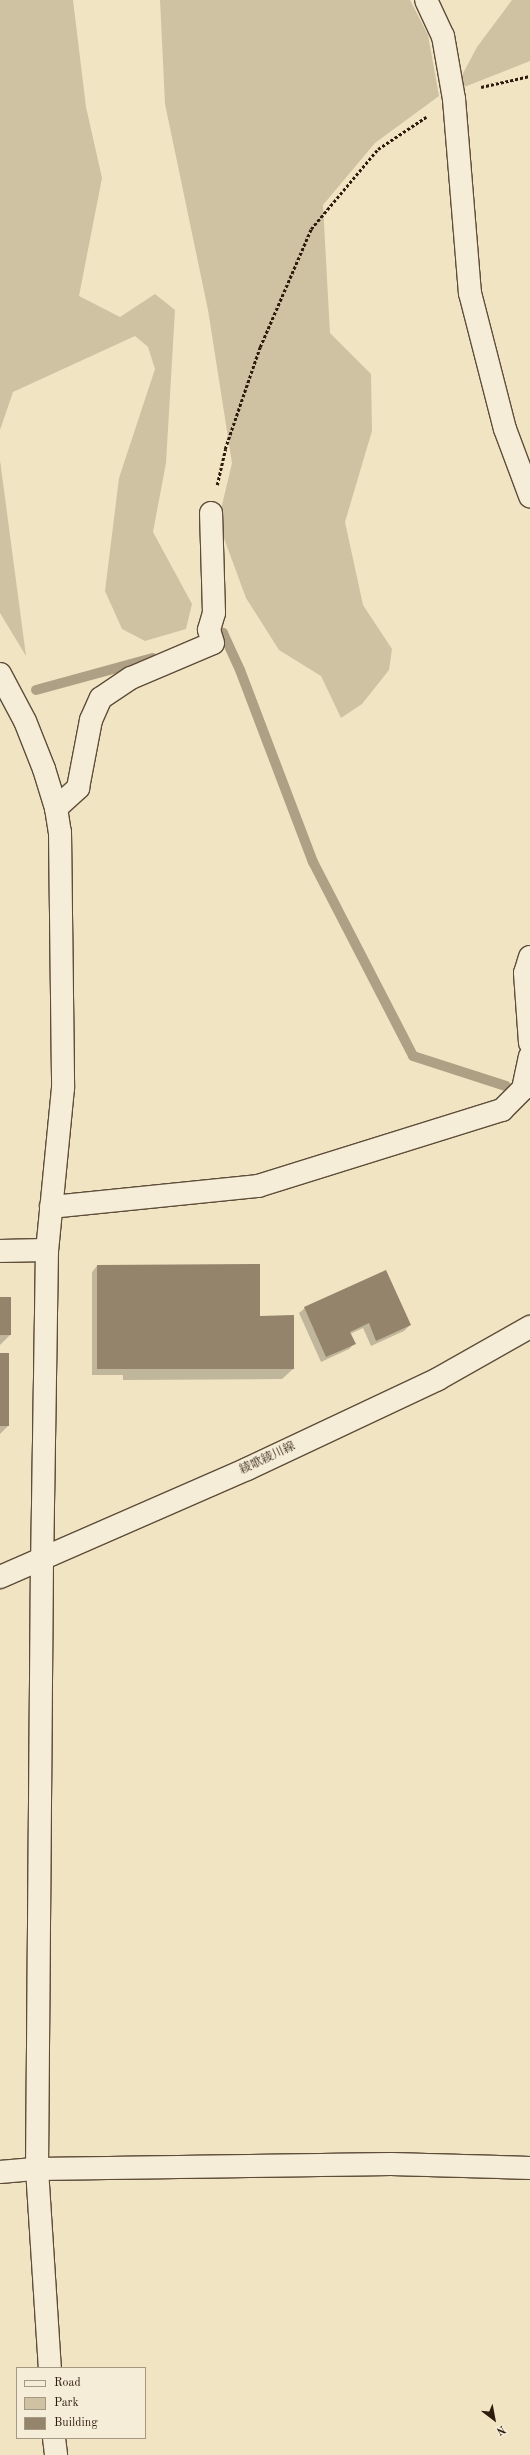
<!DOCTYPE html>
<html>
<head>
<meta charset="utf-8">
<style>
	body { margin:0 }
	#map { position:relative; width:530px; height:2455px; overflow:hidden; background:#f0e4c2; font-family:"Old Standard TT","Noto Serif JP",serif }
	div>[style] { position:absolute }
	.green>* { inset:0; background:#cfc2a3 }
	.shadow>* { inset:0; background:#0003 }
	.stream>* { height:10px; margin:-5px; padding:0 5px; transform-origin:5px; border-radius:5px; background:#aea084 }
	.building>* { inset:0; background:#93846b; transform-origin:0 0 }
	.path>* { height:2.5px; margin-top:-1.25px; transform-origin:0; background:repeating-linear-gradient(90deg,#2e1b0d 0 3px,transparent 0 5px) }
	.roads { filter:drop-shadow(1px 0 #5e4d3a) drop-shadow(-1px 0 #5e4d3a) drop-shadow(0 1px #5e4d3a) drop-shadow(0 -1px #5e4d3a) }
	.street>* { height:22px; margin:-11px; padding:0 11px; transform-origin:11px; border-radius:11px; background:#f5edd7 }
	.secondary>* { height:22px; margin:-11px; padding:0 11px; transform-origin:11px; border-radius:11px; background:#f5edd7 }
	span { translate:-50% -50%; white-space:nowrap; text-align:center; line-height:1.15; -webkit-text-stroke:4px #f5edd7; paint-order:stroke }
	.street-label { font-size:12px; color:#2e1b0d }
	.legend { position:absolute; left:16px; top:2367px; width:130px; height:72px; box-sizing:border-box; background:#f5edd7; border:1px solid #a59986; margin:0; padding:5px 7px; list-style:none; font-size:12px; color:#2e1b0d }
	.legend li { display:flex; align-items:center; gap:8px; height:20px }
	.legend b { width:20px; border:1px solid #a59986 }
	.north { position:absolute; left:474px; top:2399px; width:40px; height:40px; -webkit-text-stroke:3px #f5edd7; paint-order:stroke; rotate:148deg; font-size:11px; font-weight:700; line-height:16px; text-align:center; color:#2e1b0d }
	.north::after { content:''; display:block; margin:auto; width:14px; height:18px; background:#2e1b0d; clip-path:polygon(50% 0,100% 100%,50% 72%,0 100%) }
</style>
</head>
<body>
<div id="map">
	<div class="green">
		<div style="clip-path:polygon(0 0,73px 0,86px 107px,102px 178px,79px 296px,120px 317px,155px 294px,175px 310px,166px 463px,153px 532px,192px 604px,186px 629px,145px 641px,122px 629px,105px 591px,119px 478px,155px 369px,148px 347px,135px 336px,13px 392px,0 430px)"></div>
		<div style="clip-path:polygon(160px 0,410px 0,428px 35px,439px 96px,375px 143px,323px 205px,330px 333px,371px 374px,372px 431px,345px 522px,363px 605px,392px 649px,389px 670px,362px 704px,341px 718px,321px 676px,279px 650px,246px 598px,218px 522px,232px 463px,208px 310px,165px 104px)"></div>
		<div style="clip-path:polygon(512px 0,530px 0,530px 61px,464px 87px,460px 79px,477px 47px)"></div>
		<div style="clip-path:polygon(0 460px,26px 656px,0 613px)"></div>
	</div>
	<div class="shadow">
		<div style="clip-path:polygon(97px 1266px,259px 1317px,293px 1369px,282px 1379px,123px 1380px,123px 1375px,92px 1375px,92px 1272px)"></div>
		<div style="clip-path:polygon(0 1298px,11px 1334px,0 1345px)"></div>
		<div style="clip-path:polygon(305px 1308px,410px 1325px,404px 1331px,371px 1346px,363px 1328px,350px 1334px,355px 1343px,349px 1349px,321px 1362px,299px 1313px)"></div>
		<div style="clip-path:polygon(0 1354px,9px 1425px,0 1434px)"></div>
	</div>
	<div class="stream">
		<div style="left:210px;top:638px;width:14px;rotate:-21deg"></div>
		<div style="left:223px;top:633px;width:41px;rotate:65.3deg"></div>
		<div style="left:240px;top:670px;width:205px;rotate:69.2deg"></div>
		<div style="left:313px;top:862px;width:218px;rotate:62.7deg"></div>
		<div style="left:413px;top:1056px;width:98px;rotate:17.9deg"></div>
		<div style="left:36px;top:690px;width:121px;rotate:-15.3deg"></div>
	</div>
	<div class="building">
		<div style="clip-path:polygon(260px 1264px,260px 1316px,294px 1315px,294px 1369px,97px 1369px,97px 1265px)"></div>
		<div style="clip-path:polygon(386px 1270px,411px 1325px,376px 1341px,369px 1323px,350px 1332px,356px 1344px,326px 1357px,304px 1307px)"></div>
		<div style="left:0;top:1297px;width:11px;height:38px"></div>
		<div style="left:0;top:1353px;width:9px;height:73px"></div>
	</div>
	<div class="path">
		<div style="left:481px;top:87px;width:50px;rotate:-12.7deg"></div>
		<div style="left:217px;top:485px;width:37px;rotate:-77deg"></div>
		<div style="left:225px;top:449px;width:108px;rotate:-71.1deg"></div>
		<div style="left:260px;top:347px;width:129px;rotate:-66.6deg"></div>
		<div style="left:311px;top:229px;width:104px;rotate:-50.1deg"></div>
		<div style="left:378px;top:149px;width:58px;rotate:-33.7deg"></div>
	</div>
	<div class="roads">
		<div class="street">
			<div style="left:426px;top:0;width:40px;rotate:65deg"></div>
			<div style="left:443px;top:36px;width:64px;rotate:80.1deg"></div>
			<div style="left:454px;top:99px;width:195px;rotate:85.3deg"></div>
			<div style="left:470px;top:293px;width:140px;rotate:75.6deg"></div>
			<div style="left:505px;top:429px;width:72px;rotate:69.5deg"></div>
			<div style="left:0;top:674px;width:53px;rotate:62deg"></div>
			<div style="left:25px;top:721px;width:52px;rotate:68.4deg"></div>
			<div style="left:44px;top:769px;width:41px;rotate:72.9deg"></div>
			<div style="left:56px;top:808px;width:24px;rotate:81deg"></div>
			<div style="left:60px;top:832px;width:256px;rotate:89.3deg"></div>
			<div style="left:63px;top:1088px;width:163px;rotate:95.6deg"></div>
			<div style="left:47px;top:1250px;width:309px;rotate:90.9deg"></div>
			<div style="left:56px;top:808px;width:30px;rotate:-42deg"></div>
			<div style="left:78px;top:788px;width:69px;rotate:-79.2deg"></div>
			<div style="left:91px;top:720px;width:24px;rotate:-66deg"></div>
			<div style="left:101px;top:698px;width:36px;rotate:-34deg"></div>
			<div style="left:131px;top:678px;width:89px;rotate:-23.1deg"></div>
			<div style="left:213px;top:643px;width:14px;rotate:-107deg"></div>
			<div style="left:209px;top:630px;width:18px;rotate:-74deg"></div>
			<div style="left:214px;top:613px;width:100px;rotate:-91.7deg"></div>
			<div style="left:530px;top:957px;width:17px;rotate:107deg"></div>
			<div style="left:525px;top:973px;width:70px;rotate:85.9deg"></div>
			<div style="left:51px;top:1207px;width:208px;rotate:-5.8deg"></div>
			<div style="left:258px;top:1186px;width:256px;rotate:-17.3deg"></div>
			<div style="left:502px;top:1110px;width:30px;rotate:-45deg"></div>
			<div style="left:523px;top:1089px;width:33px;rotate:-78deg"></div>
			<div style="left:0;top:1251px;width:47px;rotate:-1.2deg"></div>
			<div style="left:0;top:2172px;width:37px;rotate:-5deg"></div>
			<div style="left:37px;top:2169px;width:354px;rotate:-0.8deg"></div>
			<div style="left:391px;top:2164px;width:139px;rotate:1.6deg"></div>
		</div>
		<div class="secondary">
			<div style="left:42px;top:1559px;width:610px;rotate:90.47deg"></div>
			<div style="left:37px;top:2169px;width:199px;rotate:86.3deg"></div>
			<div style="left:0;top:1577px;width:270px;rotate:-23.6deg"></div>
			<div style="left:247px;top:1469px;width:211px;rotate:-25.2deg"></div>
			<div style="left:438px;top:1379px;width:106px;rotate:-29.5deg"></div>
			<div style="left:54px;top:2438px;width:17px;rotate:83deg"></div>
		</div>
	</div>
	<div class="street-label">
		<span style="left:268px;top:1459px;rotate:-25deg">綾歌綾川線</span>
	</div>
	<ul class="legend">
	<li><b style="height:5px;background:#f5edd7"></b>Road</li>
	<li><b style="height:11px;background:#cfc2a3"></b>Park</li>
	<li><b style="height:11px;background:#93846b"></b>Building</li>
	</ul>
	<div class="north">N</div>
</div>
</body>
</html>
